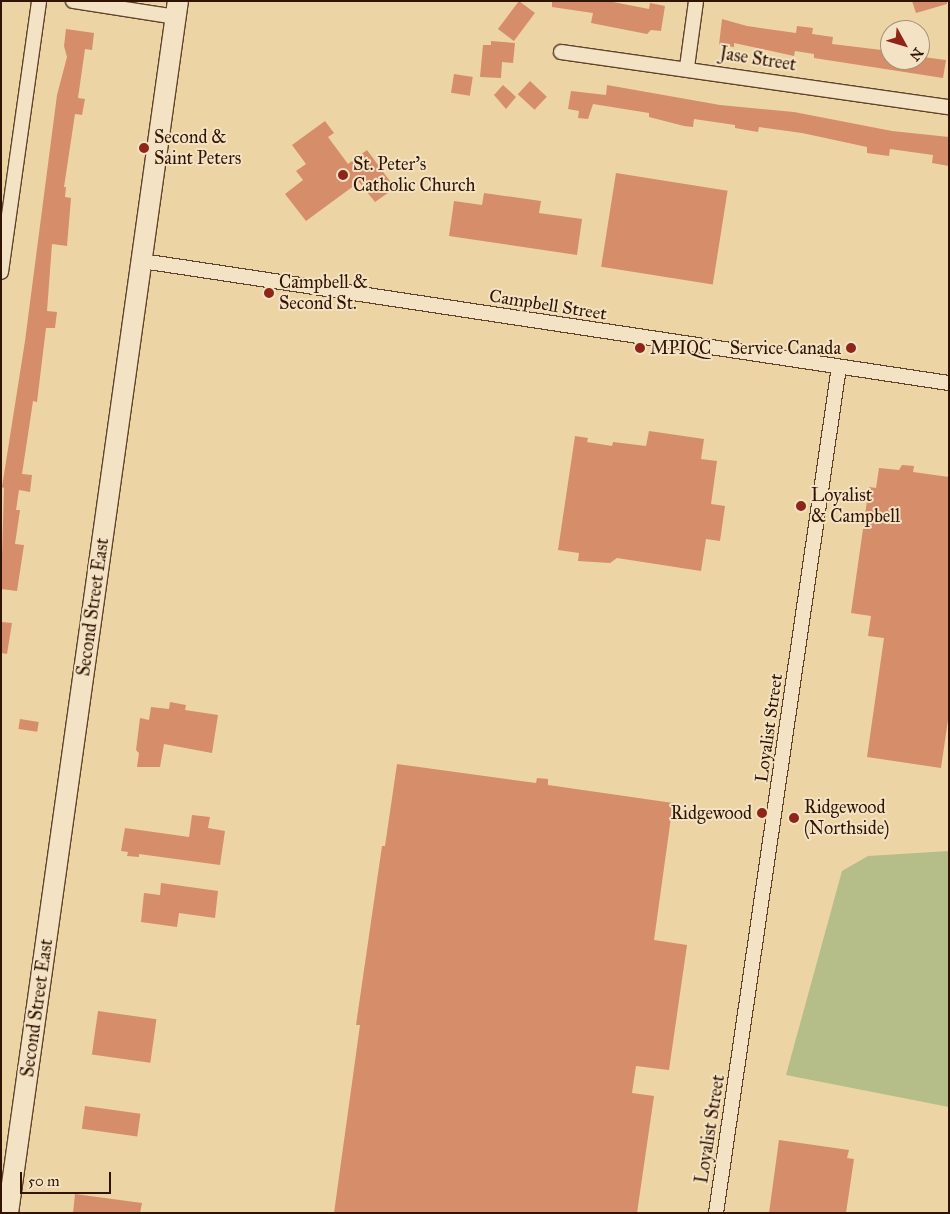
<!DOCTYPE html>
<html>
<head>
<meta charset="utf-8">
<style>
	body { margin:0 }
	#map { position:relative; width:950px; height:1214px; overflow:hidden; background:#edd4a5; font-family:"IM FELL Great Primer",serif }
	div>[style] { position:absolute }
	.green>* { inset:0; background:#b5bd88 }
	.building>* { inset:0; background:#d68d69; transform-origin:0 0 }
	.roads { filter:drop-shadow(1px 0 #5f432a) drop-shadow(-1px 0 #5f432a) drop-shadow(0 1px #5f432a) drop-shadow(0 -1px #5f432a) }
	.minor>* { height:14px; margin:-7px; padding:0 7px; transform-origin:7px; border-radius:7px; background:#f3e3c4 }
	.secondary>* { height:20px; margin:-10px; padding:0 10px; transform-origin:10px; border-radius:10px; background:#f3e3c4 }
	.dots>* { width:14px; height:14px; translate:-50% -50%; box-sizing:border-box; border:2px solid #f3e3c4; border-radius:50% }
	span { translate:-50% -50%; white-space:nowrap; text-align:center; line-height:1.15; -webkit-text-stroke:4px #f3e3c4; paint-order:stroke }
	.street-label { font-size:18px; color:#301301 }
	.poi-label { font-size:18px; color:#301301 }
	.left { translate:0 -50%; text-align:left }
	.right { translate:-100% -50%; text-align:right }
	.frame { position:absolute; inset:0; border:2px solid #301301; pointer-events:none }
	.north { position:absolute; left:880px; top:20px; width:50px; height:50px; box-sizing:border-box; background:#f3e3c4; border:1px solid #a59076; border-radius:50%; rotate:129deg; font-size:14px; font-weight:700; line-height:20px; text-align:center; color:#301301 }
	.north::after { content:''; display:block; margin:auto; width:18px; height:22px; background:#8f2418; clip-path:polygon(50% 0,100% 100%,50% 72%,0 100%) }
	.scale { position:absolute; left:20px; top:1172px; width:91px; height:22px; box-sizing:border-box; border:2px solid #301301; border-top:0; padding-left:6px; font-size:15px; line-height:18px; white-space:nowrap; color:#301301; -webkit-text-stroke:4px #f3e3c4; paint-order:stroke }
</style>
</head>
<body>
<div id="map">
	<div class="green">
		<div style="clip-path:polygon(949px 851px,949px 1107px,786px 1075px,842px 871px,868px 856px)"></div>
	</div>
	<div class="building">
		<div style="left:519px;top:1px;width:20px;height:35px;rotate:37deg"></div>
		<div style="clip-path:polygon(552px 1px,608px 1px,649px 9px,650px 3px,665px 6px,661px 31px,651px 30px,647px 34px,591px 23px,593px 13px,552px 7px)"></div>
		<div style="clip-path:polygon(912px 1px,947px 1px,947px 4px,916px 13px)"></div>
		<div style="clip-path:polygon(722px 19px,747px 26px,796px 33px,797px 26px,813px 28px,812px 34px,833px 37px,832px 44px,890px 51px,890px 60px,922px 60px,923px 57px,946px 60px,943px 78px,814px 58px,814px 54px,795px 51px,794px 56px,734px 43px,734px 47px,719px 45px)"></div>
		<div style="clip-path:polygon(66px 29px,94px 33px,92px 50px,85px 49px,78px 98px,85px 99px,82px 115px,75px 114px,64px 187px,66px 187px,65px 197px,71px 198px,67px 246px,52px 244px,47px 311px,57px 312px,55px 328px,46px 328px,37px 402px,33px 401px,27px 441px,22px 474px,32px 475px,30px 492px,19px 490px,16px 510px,20px 510px,15px 544px,24px 545px,17px 591px,1px 589px,4px 488px,2px 487px,25px 341px,57px 95px,67px 57px,64px 46px)"></div>
		<div style="clip-path:polygon(491px 41px,515px 43px,513px 63px,502px 62px,501px 78px,480px 77px,483px 45px,491px 45px)"></div>
		<div style="left:454px;top:74px;width:19px;height:19px;rotate:9deg"></div>
		<div style="left:530px;top:81px;width:23px;height:18px;rotate:43deg"></div>
		<div style="clip-path:polygon(503px 85px,516px 97px,506px 109px,494px 95px)"></div>
		<div style="clip-path:polygon(607px 85px,720px 105px,794px 112px,892px 131px,949px 137px,949px 166px,932px 163px,933px 155px,890px 149px,889px 156px,867px 153px,867px 147px,802px 133px,759px 127px,758px 132px,735px 128px,735px 125px,694px 119px,693px 127px,684px 126px,649px 117px,649px 113px,593px 104px,588px 119px,578px 118px,579px 111px,568px 109px,571px 91px,606px 95px)"></div>
		<div style="clip-path:polygon(325px 121px,334px 133px,328px 137px,348px 164px,367px 150px,395px 188px,375px 202px,359px 182px,306px 221px,285px 194px,303px 180px,296px 171px,306px 164px,292px 145px)"></div>
		<div style="left:616px;top:173px;width:113px;height:95px;rotate:9deg"></div>
		<div style="clip-path:polygon(484px 193px,541px 201px,539px 213px,582px 219px,577px 255px,449px 236px,454px 201px,482px 205px)"></div>
		<div style="clip-path:polygon(649px 431px,704px 439px,701px 459px,717px 461px,711px 504px,725px 506px,720px 541px,706px 539px,701px 571px,617px 558px,610px 563px,578px 561px,579px 553px,558px 550px,575px 436px,588px 438px,587px 442px,612px 446px,613px 442px,646px 446px)"></div>
		<div style="clip-path:polygon(902px 465px,914px 466px,913px 472px,949px 477px,949px 713px,941px 768px,867px 757px,884px 638px,868px 636px,871px 616px,851px 613px,869px 487px,876px 488px,879px 468px,899px 470px)"></div>
		<div style="clip-path:polygon(1px 622px,12px 623px,7px 654px,1px 653px)"></div>
		<div style="clip-path:polygon(170px 702px,186px 705px,185px 710px,218px 715px,212px 753px,164px 744px,160px 767px,137px 767px,139px 753px,136px 750px,140px 718px,149px 720px,151px 707px,169px 709px)"></div>
		<div style="left:20px;top:719px;width:19px;height:10px;rotate:9deg"></div>
		<div style="clip-path:polygon(397px 764px,536px 783px,537px 778px,548px 779px,548px 785px,673px 803px,654px 940px,687px 945px,669px 1070px,636px 1066px,632px 1093px,654px 1096px,637px 1213px,334px 1213px,360px 1025px,356px 1025px,382px 846px,385px 846px)"></div>
		<div style="clip-path:polygon(192px 815px,210px 817px,208px 828px,225px 831px,220px 865px,139px 854px,139px 857px,127px 856px,128px 852px,121px 851px,125px 828px,189px 837px)"></div>
		<div style="clip-path:polygon(161px 883px,218px 891px,215px 918px,179px 913px,177px 927px,141px 922px,144px 893px,160px 895px)"></div>
		<div style="left:98px;top:1011px;width:59px;height:44px;rotate:8deg"></div>
		<div style="left:85px;top:1106px;width:56px;height:23px;rotate:8deg"></div>
		<div style="clip-path:polygon(779px 1140px,849px 1150px,847px 1158px,854px 1159px,846px 1213px,769px 1213px)"></div>
		<div style="clip-path:polygon(75px 1194px,142px 1203px,140px 1213px,73px 1213px)"></div>
	</div>
	<div class="roads">
		<div class="minor">
			<div style="left:73px;top:1px;width:104px;rotate:8.8deg"></div>
			<div style="left:561px;top:52px;width:392px;rotate:8.1deg"></div>
			<div style="left:687px;top:67px;width:67px;rotate:-82.2deg"></div>
			<div style="left:142px;top:261px;width:816px;rotate:8.6deg"></div>
			<div style="left:1px;top:272px;width:274px;rotate:-82deg"></div>
			<div style="left:716px;top:1213px;width:855px;rotate:-81.73deg"></div>
		</div>
		<div class="secondary">
			<div style="left:8px;top:1213px;width:1224px;rotate:-82.02deg"></div>
		</div>
	</div>
	<div class="dots">
		<div style="left:144px;top:148px;background:#8f2418"></div>
		<div style="left:343px;top:175px;background:#8f2418"></div>
		<div style="left:269px;top:293px;background:#8f2418"></div>
		<div style="left:640px;top:348px;background:#8f2418"></div>
		<div style="left:851px;top:348px;background:#8f2418"></div>
		<div style="left:801px;top:506px;background:#8f2418"></div>
		<div style="left:762px;top:813px;background:#8f2418"></div>
		<div style="left:794px;top:818px;background:#8f2418"></div>
	</div>
	<div class="street-label">
		<span style="left:758px;top:59px;rotate:9deg">Jase Street</span>
		<span style="left:548px;top:305px;rotate:9deg">Campbell Street</span>
		<span style="left:93px;top:607px;rotate:-82deg">Second Street East</span>
		<span style="left:769px;top:728px;rotate:-82deg">Loyalist Street</span>
		<span style="left:37px;top:1008px;rotate:-82deg">Second Street East</span>
		<span style="left:710px;top:1129px;rotate:-81deg">Loyalist Street</span>
	</div>
	<div class="poi-label">
		<span class="left" style="left:154px;top:148px">Second &amp;<br>Saint Peters</span>
		<span class="left" style="left:353px;top:175px">St. Peter's<br>Catholic Church</span>
		<span class="left" style="left:279px;top:293px">Campbell &amp;<br>Second St.</span>
		<span class="left" style="left:650px;top:348px">MPIQC</span>
		<span class="right" style="left:841px;top:348px">Service Canada</span>
		<span class="left" style="left:811px;top:506px">Loyalist<br>&amp; Campbell</span>
		<span class="left" style="left:804px;top:818px">Ridgewood<br>(Northside)</span>
		<span class="right" style="left:752px;top:813px">Ridgewood</span>
	</div>
	<div class="frame"></div>
	<div class="north">N</div>
	<div class="scale">50 m</div>
</div>
</body>
</html>
